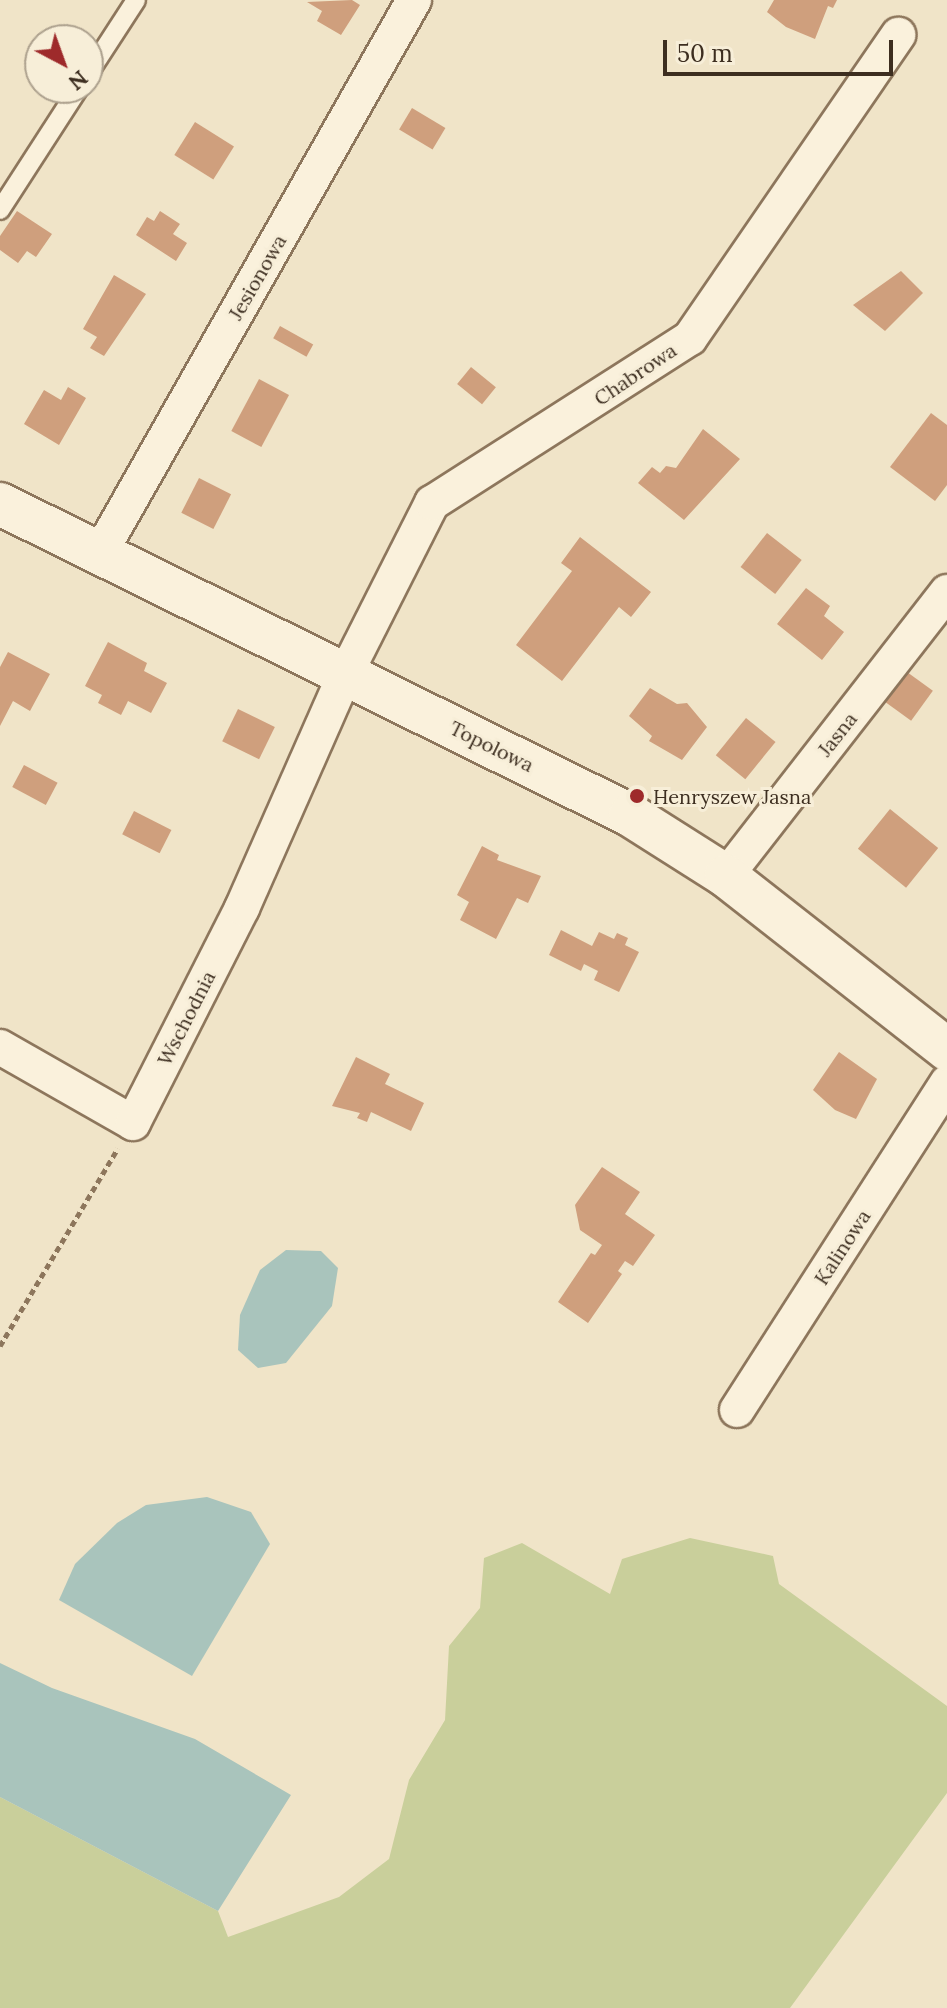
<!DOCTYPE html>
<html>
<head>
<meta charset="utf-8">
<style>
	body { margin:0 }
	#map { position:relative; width:947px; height:2008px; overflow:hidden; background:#f0e4c8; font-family:Lora,serif }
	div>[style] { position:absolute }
	.green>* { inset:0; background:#c9cf9b }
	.water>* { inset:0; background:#a9c4bc }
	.building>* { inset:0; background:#cf9f7d; transform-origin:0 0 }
	.path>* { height:5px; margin-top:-2.5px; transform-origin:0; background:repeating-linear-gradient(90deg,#8d765c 0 6px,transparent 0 10px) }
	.roads { filter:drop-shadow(2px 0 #8d765c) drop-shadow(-2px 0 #8d765c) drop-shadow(0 2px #8d765c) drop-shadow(0 -2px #8d765c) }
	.service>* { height:18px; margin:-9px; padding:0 9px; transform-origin:9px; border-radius:9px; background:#faf1dc }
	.minor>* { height:34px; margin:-17px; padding:0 17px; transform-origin:17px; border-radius:17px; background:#faf1dc }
	.tertiary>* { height:42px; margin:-21px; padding:0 21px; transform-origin:21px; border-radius:21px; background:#faf1dc }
	.dots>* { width:22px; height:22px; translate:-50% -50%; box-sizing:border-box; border:4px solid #f7eed8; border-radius:50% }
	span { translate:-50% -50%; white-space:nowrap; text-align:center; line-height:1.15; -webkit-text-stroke:6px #f7eed8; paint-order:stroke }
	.street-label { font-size:20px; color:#3d2e20 }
	.poi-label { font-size:20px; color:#3d2e20 }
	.left { translate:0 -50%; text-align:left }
	.north { position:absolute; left:24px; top:24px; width:80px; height:80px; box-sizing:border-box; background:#f7eed8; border:2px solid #ada18e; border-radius:50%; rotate:139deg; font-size:22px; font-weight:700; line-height:32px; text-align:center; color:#3d2e20 }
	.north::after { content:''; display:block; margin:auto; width:28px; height:36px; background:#9e2a2b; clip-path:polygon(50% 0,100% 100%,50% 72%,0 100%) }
	.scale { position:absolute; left:663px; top:40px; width:230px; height:36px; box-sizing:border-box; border:4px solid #3d2e20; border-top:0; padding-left:10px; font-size:24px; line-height:28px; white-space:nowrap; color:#3d2e20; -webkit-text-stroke:6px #f7eed8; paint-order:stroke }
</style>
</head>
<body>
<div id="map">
	<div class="green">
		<div style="clip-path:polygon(690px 1538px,773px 1556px,779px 1584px,947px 1706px,947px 1793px,790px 2008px,0 2008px,0 1797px,218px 1911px,228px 1937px,339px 1897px,389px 1859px,409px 1780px,445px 1720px,449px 1646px,480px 1608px,484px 1558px,522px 1543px,610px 1594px,622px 1559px)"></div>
	</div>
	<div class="water">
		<div style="clip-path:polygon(286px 1250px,321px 1251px,338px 1268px,332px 1306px,286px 1363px,258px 1368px,238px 1350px,240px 1315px,260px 1270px)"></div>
		<div style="clip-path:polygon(207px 1497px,251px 1512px,270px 1544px,192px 1676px,59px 1600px,75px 1564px,117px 1523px,146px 1505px)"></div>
		<div style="clip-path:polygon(0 1663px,52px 1688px,195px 1739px,291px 1795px,218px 1911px,0 1797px)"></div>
	</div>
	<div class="building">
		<div style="clip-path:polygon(352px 0,360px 5px,341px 35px,317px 21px,322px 11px,307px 2px)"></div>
		<div style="clip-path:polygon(774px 0,837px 0,833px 8px,828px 6px,815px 39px,786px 27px,767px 12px)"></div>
		<div style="left:412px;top:108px;width:39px;height:25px;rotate:31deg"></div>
		<div style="left:195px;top:122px;width:46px;height:39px;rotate:32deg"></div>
		<div style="clip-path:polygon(17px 211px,52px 234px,36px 257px,27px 251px,18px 263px,0 250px,0 236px)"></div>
		<div style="clip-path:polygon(160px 211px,180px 224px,173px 234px,187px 243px,176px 261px,136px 235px,147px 217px,154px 221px)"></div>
		<div style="clip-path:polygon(901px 271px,923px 293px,885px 331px,853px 305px)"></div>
		<div style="clip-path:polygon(114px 275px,146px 294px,104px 356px,90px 348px,97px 337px,83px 329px)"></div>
		<div style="left:280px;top:326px;width:38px;height:14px;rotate:29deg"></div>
		<div style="left:471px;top:367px;width:32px;height:22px;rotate:39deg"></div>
		<div style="left:259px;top:379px;width:34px;height:59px;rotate:28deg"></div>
		<div style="clip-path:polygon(68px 387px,86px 398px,59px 445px,24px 424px,44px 390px,61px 400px)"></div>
		<div style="clip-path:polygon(931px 413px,947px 425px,947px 485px,935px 501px,890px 467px)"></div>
		<div style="clip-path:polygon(703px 429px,740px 459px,684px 520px,638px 483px,652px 467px,660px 473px,666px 466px,676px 468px)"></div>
		<div style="left:199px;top:478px;width:36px;height:39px;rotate:27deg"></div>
		<div style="left:767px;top:533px;width:44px;height:43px;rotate:38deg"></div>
		<div style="clip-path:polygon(580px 537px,651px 592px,631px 617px,619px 607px,562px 681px,516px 645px,572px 571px,561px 563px)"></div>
		<div style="clip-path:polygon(806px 588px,830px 606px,824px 616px,844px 632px,822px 660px,777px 624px)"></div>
		<div style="clip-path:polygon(108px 642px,147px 663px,144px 671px,167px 683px,151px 713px,128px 701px,121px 715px,98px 703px,102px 695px,85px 686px)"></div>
		<div style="clip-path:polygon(8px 652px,50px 674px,30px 711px,13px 701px,0 726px,0 667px)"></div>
		<div style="left:907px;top:672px;width:32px;height:37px;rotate:36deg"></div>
		<div style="clip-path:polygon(650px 688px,677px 704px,687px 703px,707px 727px,682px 760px,649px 741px,652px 736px,629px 716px)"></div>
		<div style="left:238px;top:709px;width:41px;height:36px;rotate:26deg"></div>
		<div style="left:746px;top:718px;width:38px;height:48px;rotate:39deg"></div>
		<div style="left:24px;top:765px;width:38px;height:25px;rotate:28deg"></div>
		<div style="left:890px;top:809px;width:62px;height:51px;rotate:39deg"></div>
		<div style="left:134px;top:811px;width:42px;height:26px;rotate:27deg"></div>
		<div style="clip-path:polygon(482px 846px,499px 855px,497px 860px,541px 876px,528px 903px,517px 898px,496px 939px,460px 920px,469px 902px,457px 895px)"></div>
		<div style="clip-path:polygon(561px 930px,592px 946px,599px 932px,614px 939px,617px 933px,628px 938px,625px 945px,639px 952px,619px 992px,594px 980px,598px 971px,584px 964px,581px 971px,549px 955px)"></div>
		<div style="clip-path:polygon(839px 1052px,877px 1079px,856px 1119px,835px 1110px,813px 1090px)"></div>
		<div style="clip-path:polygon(356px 1057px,390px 1074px,385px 1084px,424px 1103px,411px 1131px,371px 1112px,367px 1122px,357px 1118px,360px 1113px,332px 1106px)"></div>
		<div style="clip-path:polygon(602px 1167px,640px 1192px,625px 1214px,655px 1235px,633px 1266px,625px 1261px,618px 1271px,622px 1274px,588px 1323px,558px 1302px,591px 1253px,595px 1255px,602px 1245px,580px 1230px,575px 1205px)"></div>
	</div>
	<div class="path">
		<div style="left:0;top:1346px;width:230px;rotate:-59.2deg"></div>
	</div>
	<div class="roads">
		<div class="service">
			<div style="left:88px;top:74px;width:88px;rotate:-57deg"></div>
			<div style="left:0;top:210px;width:145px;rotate:-57.1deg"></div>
		</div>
		<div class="minor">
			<div style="left:100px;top:553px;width:636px;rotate:-60.41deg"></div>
			<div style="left:726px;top:876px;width:360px;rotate:-52.1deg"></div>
			<div style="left:0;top:1047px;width:153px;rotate:29.7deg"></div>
			<div style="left:133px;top:1123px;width:241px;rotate:-63.1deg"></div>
			<div style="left:242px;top:908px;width:255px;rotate:-66.2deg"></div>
			<div style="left:345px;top:675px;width:193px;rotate:-63.2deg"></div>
			<div style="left:432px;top:503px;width:306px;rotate:-32.6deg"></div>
			<div style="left:690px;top:338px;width:368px;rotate:-55.5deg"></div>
			<div style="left:737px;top:1410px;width:389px;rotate:-57.3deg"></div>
		</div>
		<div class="tertiary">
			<div style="left:0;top:504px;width:703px;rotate:26.27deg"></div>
			<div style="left:630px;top:815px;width:114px;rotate:32.4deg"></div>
			<div style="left:726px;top:876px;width:281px;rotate:38.1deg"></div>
		</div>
	</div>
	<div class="dots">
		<div style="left:637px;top:796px;background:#9e2a2b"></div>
	</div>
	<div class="street-label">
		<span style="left:257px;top:277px;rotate:-60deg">Jesionowa</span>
		<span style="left:635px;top:374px;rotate:-34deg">Chabrowa</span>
		<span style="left:837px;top:734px;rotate:-52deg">Jasna</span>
		<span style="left:492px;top:746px;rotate:26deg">Topolowa</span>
		<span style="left:186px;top:1018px;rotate:-63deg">Wschodnia</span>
		<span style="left:842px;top:1247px;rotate:-57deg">Kalinowa</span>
	</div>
	<div class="poi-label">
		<span class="left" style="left:653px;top:796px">Henryszew Jasna</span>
	</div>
	<div class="north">N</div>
	<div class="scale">50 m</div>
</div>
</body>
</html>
